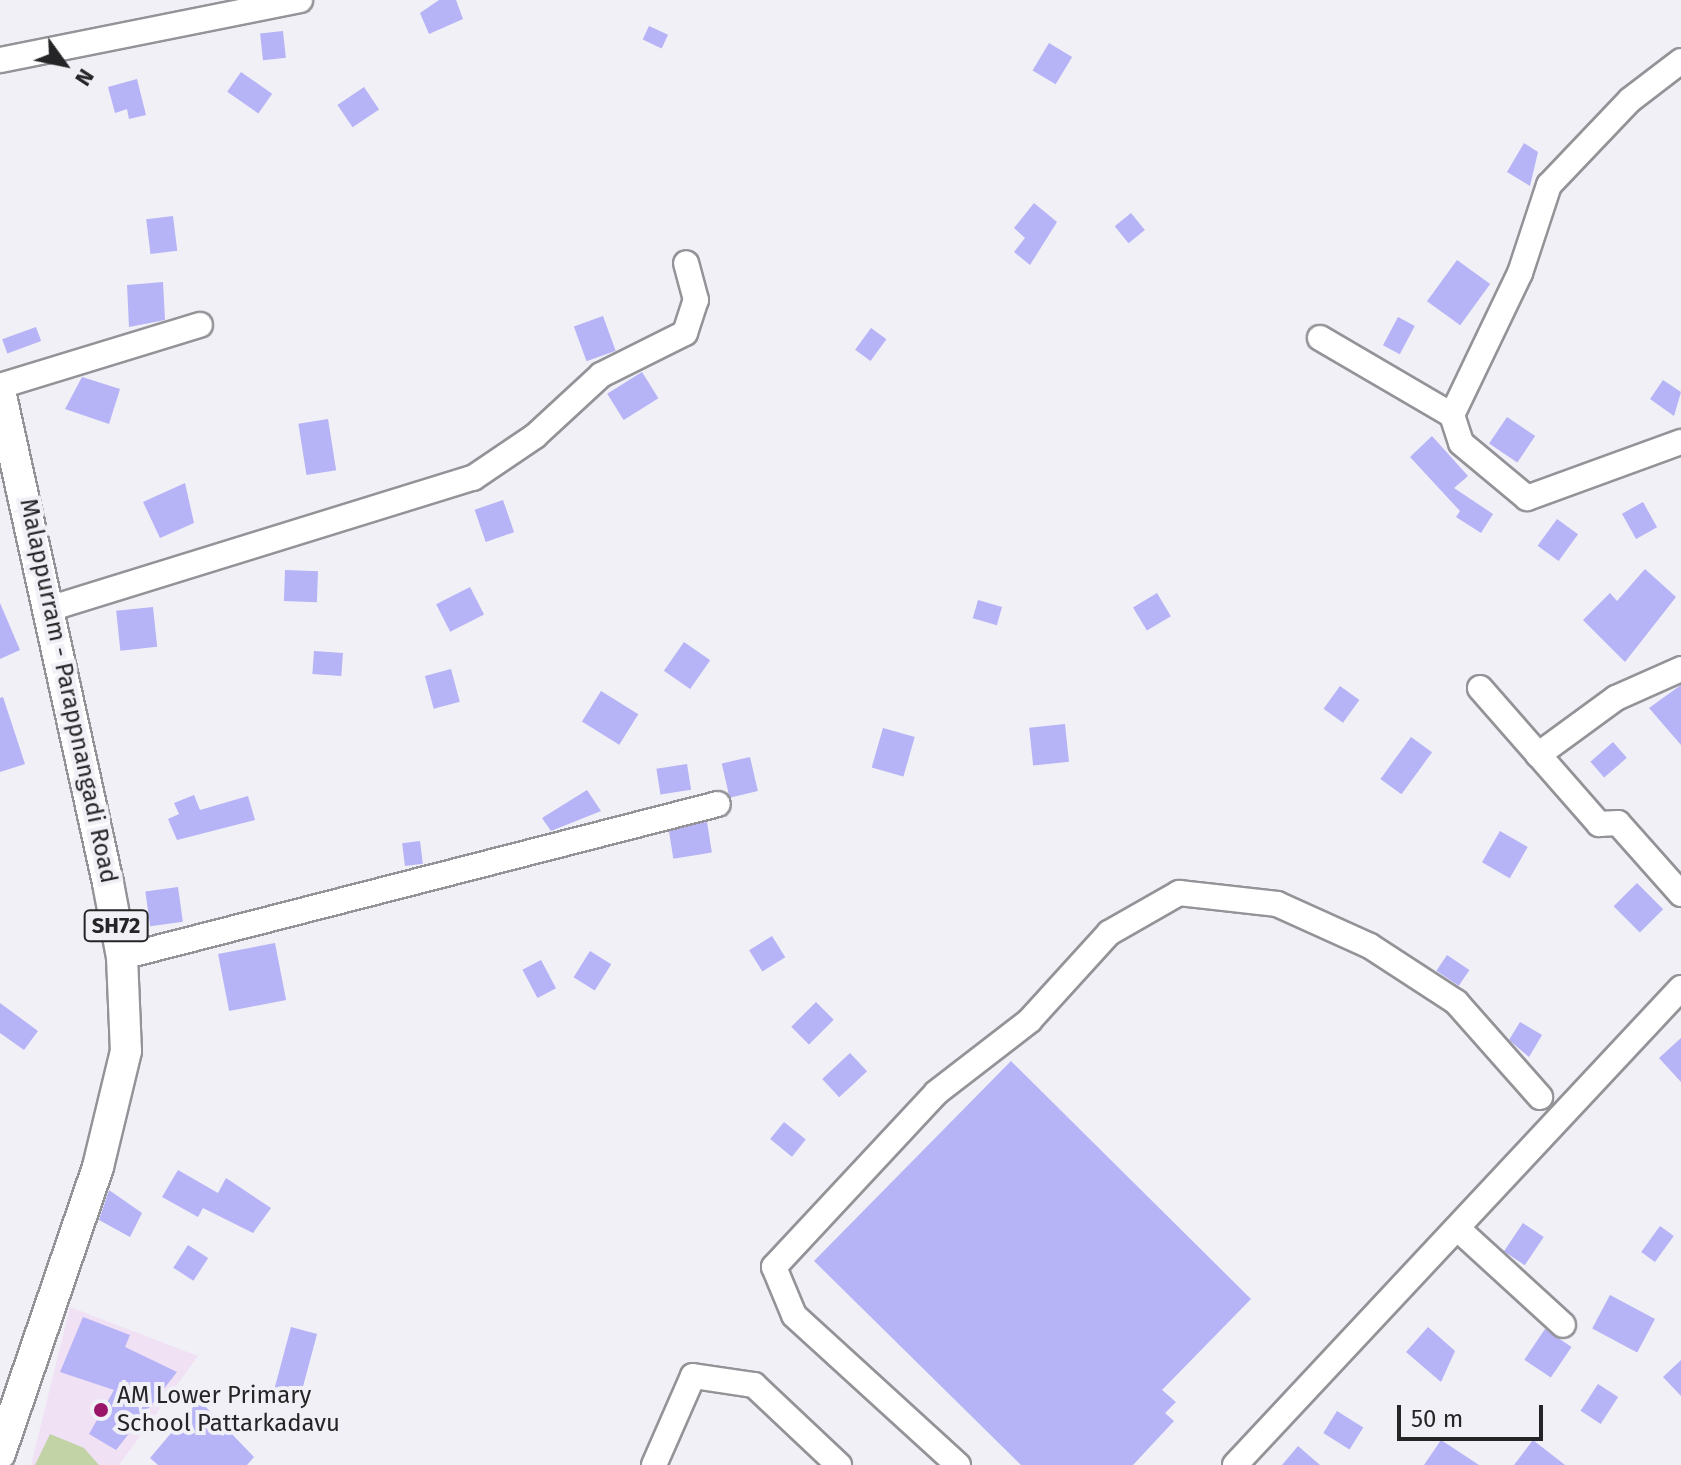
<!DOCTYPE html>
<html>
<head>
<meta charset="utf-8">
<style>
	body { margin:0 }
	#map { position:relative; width:1681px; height:1465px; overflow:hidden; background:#f0f0f6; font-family:"Fira Sans",sans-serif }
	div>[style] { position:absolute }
	.education>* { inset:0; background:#f0e1f5 }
	.green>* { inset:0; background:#c2d3a6 }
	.building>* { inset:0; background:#b6b3f6; transform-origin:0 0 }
	.roads { filter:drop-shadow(2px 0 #939398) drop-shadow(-2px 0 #939398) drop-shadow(0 2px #939398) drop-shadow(0 -2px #939398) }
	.minor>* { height:24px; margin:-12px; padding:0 12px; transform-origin:12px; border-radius:12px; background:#fff }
	.major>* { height:30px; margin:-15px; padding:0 15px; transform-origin:15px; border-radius:15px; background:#fff }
	.dots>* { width:22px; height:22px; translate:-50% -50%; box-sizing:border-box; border:4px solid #f0f0f6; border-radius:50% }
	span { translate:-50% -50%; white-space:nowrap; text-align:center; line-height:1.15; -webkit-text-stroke:8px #f0f0f6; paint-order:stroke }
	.shield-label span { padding:2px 6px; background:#f0f0f6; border:2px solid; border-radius:6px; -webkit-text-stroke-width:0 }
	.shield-label { font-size:22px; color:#252527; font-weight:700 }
	.street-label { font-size:24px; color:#252527 }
	.poi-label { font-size:24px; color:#252527 }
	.left { translate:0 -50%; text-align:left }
	.north { position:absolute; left:24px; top:24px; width:80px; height:80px; -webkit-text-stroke:6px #f0f0f6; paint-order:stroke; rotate:123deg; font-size:22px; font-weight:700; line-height:32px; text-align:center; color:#252527 }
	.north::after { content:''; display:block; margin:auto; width:28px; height:36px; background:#252527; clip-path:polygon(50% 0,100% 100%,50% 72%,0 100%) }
	.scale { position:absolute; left:1397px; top:1405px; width:146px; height:36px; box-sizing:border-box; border:4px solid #252527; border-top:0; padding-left:10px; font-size:24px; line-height:28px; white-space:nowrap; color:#252527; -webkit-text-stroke:6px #f0f0f6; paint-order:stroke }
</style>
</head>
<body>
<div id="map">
	<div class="education">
		<div style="clip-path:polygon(70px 1307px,198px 1356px,119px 1465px,31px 1465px)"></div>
	</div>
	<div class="green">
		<div style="clip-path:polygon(50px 1434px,84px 1448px,99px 1465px,35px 1465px)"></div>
	</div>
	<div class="building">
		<div style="clip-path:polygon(439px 0,456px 0,463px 19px,429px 34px,420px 13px)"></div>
		<div style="left:649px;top:26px;width:21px;height:15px;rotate:25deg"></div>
		<div style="left:283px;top:31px;width:27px;height:23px;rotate:84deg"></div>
		<div style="left:1049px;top:43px;width:27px;height:32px;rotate:31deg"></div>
		<div style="left:241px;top:72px;width:38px;height:24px;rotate:35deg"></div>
		<div style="clip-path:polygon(137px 79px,146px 115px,129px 119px,127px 109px,115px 113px,108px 87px)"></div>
		<div style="left:364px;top:87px;width:27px;height:32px;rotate:56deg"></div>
		<div style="clip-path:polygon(1524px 143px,1538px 152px,1530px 186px,1507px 172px)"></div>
		<div style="clip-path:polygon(1034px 203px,1057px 222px,1030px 265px,1014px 252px,1025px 238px,1014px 228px)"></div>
		<div style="left:1131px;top:213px;width:22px;height:21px;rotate:51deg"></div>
		<div style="left:173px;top:216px;width:35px;height:27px;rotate:83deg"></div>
		<div style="left:1457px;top:260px;width:41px;height:51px;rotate:36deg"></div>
		<div style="clip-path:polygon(163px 282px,165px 320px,129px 327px,127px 285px)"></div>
		<div style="left:603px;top:316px;width:37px;height:31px;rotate:70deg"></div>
		<div style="left:1398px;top:317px;width:19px;height:32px;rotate:28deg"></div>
		<div style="left:36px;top:327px;width:15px;height:36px;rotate:70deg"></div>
		<div style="left:871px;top:328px;width:19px;height:27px;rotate:36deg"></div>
		<div style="left:642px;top:372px;width:31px;height:41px;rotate:58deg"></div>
		<div style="clip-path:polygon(82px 377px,120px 389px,109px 424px,65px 409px)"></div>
		<div style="clip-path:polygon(1663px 380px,1681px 392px,1674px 416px,1650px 399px)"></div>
		<div style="left:1507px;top:417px;width:34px;height:32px;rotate:34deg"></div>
		<div style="left:328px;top:419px;width:52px;height:30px;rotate:81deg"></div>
		<div style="clip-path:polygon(1432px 436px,1468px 476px,1454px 488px,1493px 514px,1481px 533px,1456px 517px,1460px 511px,1410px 457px)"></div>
		<div style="clip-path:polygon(185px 483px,194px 523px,160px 538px,143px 502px)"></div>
		<div style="left:503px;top:500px;width:34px;height:30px;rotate:71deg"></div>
		<div style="left:1643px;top:502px;width:29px;height:24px;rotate:61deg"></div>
		<div style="left:1557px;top:519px;width:26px;height:33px;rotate:36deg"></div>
		<div style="clip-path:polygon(1645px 569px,1676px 597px,1625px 662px,1583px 620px,1610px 593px,1617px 601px)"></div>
		<div style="left:285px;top:570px;width:33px;height:31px;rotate:2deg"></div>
		<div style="left:470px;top:587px;width:31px;height:38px;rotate:63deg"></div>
		<div style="left:1157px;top:593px;width:27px;height:28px;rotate:59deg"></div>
		<div style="left:978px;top:600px;width:25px;height:19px;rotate:16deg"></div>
		<div style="clip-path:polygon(0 603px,20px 650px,0 659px)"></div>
		<div style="left:153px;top:607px;width:40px;height:37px;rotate:84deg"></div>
		<div style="left:684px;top:642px;width:32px;height:35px;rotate:35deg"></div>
		<div style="left:314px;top:651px;width:29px;height:23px;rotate:4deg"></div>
		<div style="left:451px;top:669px;width:34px;height:27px;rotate:75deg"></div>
		<div style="clip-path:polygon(1681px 685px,1681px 745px,1649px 708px)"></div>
		<div style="left:1340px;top:686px;width:24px;height:28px;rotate:36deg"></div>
		<div style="left:601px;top:691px;width:44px;height:36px;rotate:32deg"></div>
		<div style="clip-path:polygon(3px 697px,25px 764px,0 772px,0 698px)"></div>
		<div style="left:1065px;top:724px;width:38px;height:36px;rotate:84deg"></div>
		<div style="left:883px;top:728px;width:33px;height:41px;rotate:16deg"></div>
		<div style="left:1411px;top:737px;width:26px;height:52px;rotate:36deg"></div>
		<div style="left:1613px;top:742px;width:21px;height:30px;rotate:49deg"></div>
		<div style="left:750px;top:757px;width:35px;height:29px;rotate:77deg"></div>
		<div style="left:687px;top:764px;width:26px;height:31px;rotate:81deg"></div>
		<div style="clip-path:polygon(587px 790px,601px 811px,551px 831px,542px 818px)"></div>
		<div style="clip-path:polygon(194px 795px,200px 810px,248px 796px,255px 820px,177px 840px,168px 819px,179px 814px,174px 803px)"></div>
		<div style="left:707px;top:822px;width:31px;height:39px;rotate:81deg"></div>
		<div style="left:1500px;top:831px;width:32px;height:36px;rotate:30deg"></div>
		<div style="left:420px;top:841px;width:23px;height:18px;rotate:83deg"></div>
		<div style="left:1637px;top:883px;width:37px;height:33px;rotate:45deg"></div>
		<div style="left:178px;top:887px;width:35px;height:33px;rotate:82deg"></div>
		<div style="left:772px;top:936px;width:25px;height:27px;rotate:58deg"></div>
		<div style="left:275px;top:943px;width:58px;height:58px;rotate:79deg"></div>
		<div style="left:590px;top:951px;width:25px;height:31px;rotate:32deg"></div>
		<div style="left:1447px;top:955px;width:27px;height:19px;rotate:34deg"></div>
		<div style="left:541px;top:960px;width:32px;height:21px;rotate:62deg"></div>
		<div style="left:816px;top:1002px;width:25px;height:35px;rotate:45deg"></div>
		<div style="clip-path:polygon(0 1003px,38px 1031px,24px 1050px,0 1033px)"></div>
		<div style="clip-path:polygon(1520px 1022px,1542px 1035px,1529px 1057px,1509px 1040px)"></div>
		<div style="clip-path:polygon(1681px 1038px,1681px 1082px,1659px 1058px)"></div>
		<div style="left:850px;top:1053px;width:25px;height:38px;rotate:47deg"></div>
		<div style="clip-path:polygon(1011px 1061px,1251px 1299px,1162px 1390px,1176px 1402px,1165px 1413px,1174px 1421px,1133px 1465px,1021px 1465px,814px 1261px)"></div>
		<div style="left:784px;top:1122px;width:28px;height:22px;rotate:39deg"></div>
		<div style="clip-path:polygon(178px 1170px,218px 1193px,226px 1178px,271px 1208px,253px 1233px,203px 1208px,198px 1217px,162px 1197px)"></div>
		<div style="clip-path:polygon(109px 1190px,142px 1213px,130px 1237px,99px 1220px)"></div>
		<div style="left:1523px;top:1223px;width:25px;height:34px;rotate:34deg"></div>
		<div style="left:1660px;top:1226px;width:17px;height:32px;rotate:36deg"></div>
		<div style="left:188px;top:1245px;width:24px;height:27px;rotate:33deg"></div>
		<div style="left:1610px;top:1295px;width:51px;height:38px;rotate:28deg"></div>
		<div style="clip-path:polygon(83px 1317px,130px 1335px,125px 1347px,177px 1372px,116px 1450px,89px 1434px,114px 1390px,60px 1372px)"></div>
		<div style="left:291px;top:1327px;width:27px;height:66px;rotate:15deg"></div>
		<div style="clip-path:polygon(1428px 1327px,1455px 1351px,1441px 1382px,1406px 1352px)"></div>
		<div style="left:1545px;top:1329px;width:32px;height:37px;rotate:34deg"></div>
		<div style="clip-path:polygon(1681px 1360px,1681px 1396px,1663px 1377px)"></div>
		<div style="left:1598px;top:1384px;width:24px;height:32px;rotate:33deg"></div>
		<div style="clip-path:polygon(199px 1400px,254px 1457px,247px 1465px,158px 1465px,150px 1458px)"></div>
		<div style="left:1337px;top:1411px;width:31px;height:26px;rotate:32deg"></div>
		<div style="clip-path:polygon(1441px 1440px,1479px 1465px,1424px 1465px)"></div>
		<div style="clip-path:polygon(1533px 1440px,1565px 1465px,1514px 1465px)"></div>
		<div style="clip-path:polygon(1298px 1446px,1320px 1465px,1282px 1465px)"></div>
	</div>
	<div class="roads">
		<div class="minor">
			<div style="left:0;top:60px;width:306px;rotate:-11.3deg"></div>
			<div style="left:1681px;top:61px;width:64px;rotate:142.6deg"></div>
			<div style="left:1630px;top:100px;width:117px;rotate:133.6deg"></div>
			<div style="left:1549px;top:185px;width:93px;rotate:108.2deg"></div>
			<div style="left:1520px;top:273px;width:157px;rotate:115.6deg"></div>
			<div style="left:1452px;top:415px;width:29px;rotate:72deg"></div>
			<div style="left:1461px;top:443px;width:86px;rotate:39.8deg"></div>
			<div style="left:1527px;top:498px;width:164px;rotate:-20deg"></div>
			<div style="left:1320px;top:338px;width:153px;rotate:30.3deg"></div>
			<div style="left:0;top:386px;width:209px;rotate:-17deg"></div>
			<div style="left:52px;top:608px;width:441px;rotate:-17.2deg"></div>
			<div style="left:473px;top:478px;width:75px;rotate:-34.1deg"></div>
			<div style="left:535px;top:436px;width:90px;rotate:-42.7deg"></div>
			<div style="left:601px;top:375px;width:94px;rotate:-26.6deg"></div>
			<div style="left:685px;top:333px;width:35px;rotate:-72deg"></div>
			<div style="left:696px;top:300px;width:38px;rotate:-105deg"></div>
			<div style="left:1480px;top:688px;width:181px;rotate:48.8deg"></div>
			<div style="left:1599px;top:824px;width:19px;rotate:-3deg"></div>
			<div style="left:1618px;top:823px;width:95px;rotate:48.4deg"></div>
			<div style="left:1538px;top:755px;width:97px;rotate:-36.2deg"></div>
			<div style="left:1616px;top:698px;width:71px;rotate:-24deg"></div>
			<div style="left:122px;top:957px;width:615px;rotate:-14.4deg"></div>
			<div style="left:1458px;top:1229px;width:142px;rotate:42.4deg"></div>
			<div style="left:654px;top:1465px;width:97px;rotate:-66.3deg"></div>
			<div style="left:693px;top:1376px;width:62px;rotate:8.4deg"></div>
			<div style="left:754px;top:1385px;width:117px;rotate:43.3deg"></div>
			<div style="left:958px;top:1465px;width:222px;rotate:-137.6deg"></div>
			<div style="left:794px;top:1315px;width:52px;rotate:-112.6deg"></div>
			<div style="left:774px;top:1267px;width:238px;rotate:-47deg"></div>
			<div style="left:936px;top:1093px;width:118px;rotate:-37.7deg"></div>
			<div style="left:1029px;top:1021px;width:119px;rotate:-47.7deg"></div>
			<div style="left:1109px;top:933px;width:81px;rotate:-29.7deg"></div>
			<div style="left:1179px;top:893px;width:99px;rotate:6.4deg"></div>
			<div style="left:1277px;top:904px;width:102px;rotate:24.3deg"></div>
			<div style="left:1370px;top:946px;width:103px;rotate:33.1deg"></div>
			<div style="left:1456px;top:1002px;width:127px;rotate:48.5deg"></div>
			<div style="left:1235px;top:1465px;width:653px;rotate:-46.92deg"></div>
		</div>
		<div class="major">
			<div style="left:0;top:391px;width:504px;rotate:77.62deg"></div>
			<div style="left:108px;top:883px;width:75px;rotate:79.3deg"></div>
			<div style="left:122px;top:957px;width:94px;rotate:87.6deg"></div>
			<div style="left:126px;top:1051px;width:119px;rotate:103.6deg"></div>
			<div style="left:98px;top:1167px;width:303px;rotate:108.9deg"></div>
		</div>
	</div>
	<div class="dots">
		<div style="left:101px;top:1410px;background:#9a1568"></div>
	</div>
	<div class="shield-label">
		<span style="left:116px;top:926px">SH72</span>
	</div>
	<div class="street-label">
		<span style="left:68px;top:691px;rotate:78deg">Malappurram - Parappnangadi Road</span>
	</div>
	<div class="poi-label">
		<span class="left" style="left:117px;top:1410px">AM Lower Primary<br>School Pattarkadavu</span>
	</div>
	<div class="north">N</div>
	<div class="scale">50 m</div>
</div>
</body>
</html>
